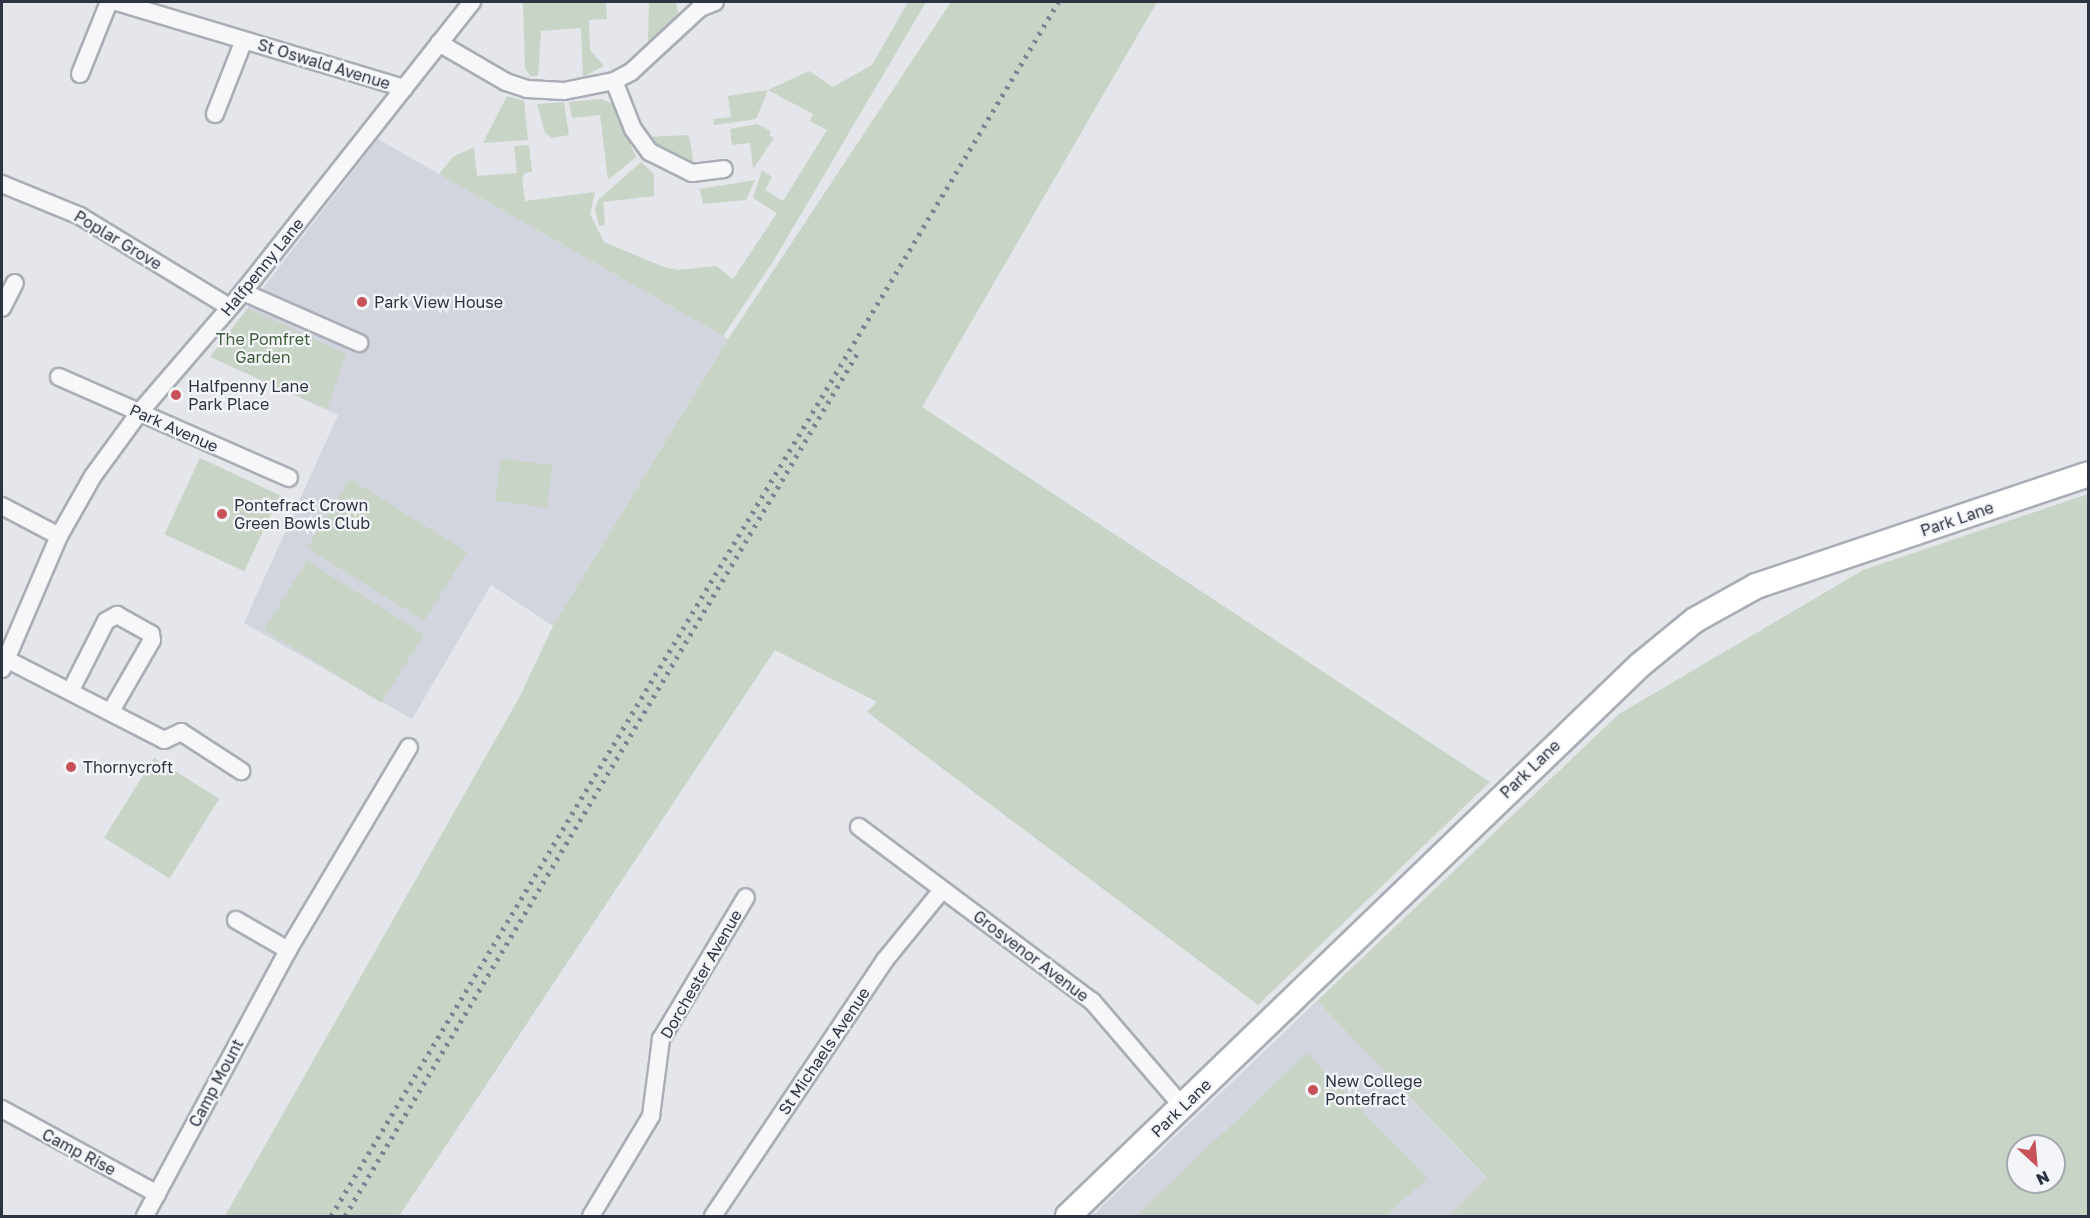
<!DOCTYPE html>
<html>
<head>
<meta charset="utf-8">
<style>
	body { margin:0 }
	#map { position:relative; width:2090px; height:1218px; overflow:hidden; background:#e4e6eb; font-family:"Golos Text",sans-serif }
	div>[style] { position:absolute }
	.built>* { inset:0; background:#d2d5dd }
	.green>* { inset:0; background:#c8d4c6; transform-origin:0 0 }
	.roads { filter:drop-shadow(2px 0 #a9adb5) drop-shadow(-2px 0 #a9adb5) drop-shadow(0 2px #a9adb5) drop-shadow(0 -2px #a9adb5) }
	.minor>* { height:16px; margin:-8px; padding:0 8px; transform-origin:8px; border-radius:8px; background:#f7f7f9 }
	.secondary>* { height:24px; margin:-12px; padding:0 12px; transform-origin:12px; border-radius:12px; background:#fff }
	.rail>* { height:4.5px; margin-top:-2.25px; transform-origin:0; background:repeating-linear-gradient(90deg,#7e8494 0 3px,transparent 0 9px) }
	.dots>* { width:16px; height:16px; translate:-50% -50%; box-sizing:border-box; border:3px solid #f4f5f8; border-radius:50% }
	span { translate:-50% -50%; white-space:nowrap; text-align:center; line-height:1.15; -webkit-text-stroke:4.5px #f4f5f8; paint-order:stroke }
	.street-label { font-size:16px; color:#2c3343 }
	.poi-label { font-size:16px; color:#2c3343 }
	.left { translate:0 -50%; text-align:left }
	.park-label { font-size:16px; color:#3e5e3b }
	.frame { position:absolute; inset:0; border:3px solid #2c3343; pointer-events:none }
	.north { position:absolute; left:2006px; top:1134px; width:60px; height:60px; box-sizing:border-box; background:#f4f5f8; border:2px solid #a4a7b0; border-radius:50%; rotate:154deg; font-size:16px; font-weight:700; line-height:24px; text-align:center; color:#2c3343 }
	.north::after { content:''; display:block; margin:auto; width:21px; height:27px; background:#c75259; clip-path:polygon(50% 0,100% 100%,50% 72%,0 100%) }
</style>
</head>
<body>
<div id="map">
	<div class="built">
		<div style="clip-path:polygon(378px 139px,728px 339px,553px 626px,491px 585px,412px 719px,244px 623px,338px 415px,210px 357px)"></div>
		<div style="clip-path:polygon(1317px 1001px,1487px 1179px,1449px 1216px,1092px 1216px)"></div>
	</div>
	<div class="green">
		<div style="clip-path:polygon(523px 2px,611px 2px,606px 2px,607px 19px,589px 20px,590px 50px,604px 66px,583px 77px,581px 28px,541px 31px,538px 76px,530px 76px,525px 68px)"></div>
		<div style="clip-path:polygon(649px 2px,676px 2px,678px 13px,657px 38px,648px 42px)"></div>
		<div style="clip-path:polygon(908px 2px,926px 2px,774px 260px,723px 336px,439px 174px,453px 157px,474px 147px,477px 176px,517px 173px,514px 146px,529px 145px,532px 172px,524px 173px,522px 180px,525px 201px,595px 192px,590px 214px,604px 242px,661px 266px,677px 270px,716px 266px,733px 279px,777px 213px,753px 198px,762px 170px,772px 177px,765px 190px,783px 201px,827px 130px,810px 121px,813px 114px,768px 90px,756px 119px,714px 125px,713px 119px,731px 117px,728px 96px,768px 90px,809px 71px,833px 87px,872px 65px)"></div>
		<div style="clip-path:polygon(951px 2px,1157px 2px,922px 407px,1490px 782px,1258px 1005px,867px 712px,877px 702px,775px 650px,399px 1216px,225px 1216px,520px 696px,553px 626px,728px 339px)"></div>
		<div style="clip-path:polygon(507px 96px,524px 101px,528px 140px,483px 143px)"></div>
		<div style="clip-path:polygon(601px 99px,613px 104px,636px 157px,608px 180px,600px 115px,572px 118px,569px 102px)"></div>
		<div style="clip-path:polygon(564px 102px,569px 135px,552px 138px,545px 133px,537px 104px)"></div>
		<div style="clip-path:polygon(757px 124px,771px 131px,769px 135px,774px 138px,753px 169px,750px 143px,732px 145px,730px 129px)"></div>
		<div style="clip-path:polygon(689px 135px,693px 160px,683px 165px,648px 137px)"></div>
		<div style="clip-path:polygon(641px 162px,654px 174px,654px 196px,603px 202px,605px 225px,599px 226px,595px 210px,598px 200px)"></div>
		<div style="clip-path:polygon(755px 180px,746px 200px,703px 204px,700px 189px)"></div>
		<div style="clip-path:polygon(248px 308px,346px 354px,327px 409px,210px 357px)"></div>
		<div style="left:200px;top:458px;width:88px;height:84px;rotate:25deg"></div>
		<div style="left:501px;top:458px;width:52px;height:43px;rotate:8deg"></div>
		<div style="left:350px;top:479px;width:138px;height:81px;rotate:32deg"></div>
		<div style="clip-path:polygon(evenodd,2088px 494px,2088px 1216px,1449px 1216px,1487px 1178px,1317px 1001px,1619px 714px,1863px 570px,2088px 494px,2018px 1146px,2054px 1146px,2054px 1182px,2018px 1182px,2018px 1146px)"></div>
		<div style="left:307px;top:561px;width:138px;height:81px;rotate:32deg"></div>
		<div style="left:154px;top:758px;width:77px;height:94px;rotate:32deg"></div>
		<div style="clip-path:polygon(1307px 1053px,1427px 1178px,1386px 1216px,1136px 1216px)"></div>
	</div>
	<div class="roads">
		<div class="minor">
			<div style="left:117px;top:2px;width:300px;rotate:16.7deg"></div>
			<div style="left:439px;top:43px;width:78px;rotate:30.2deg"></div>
			<div style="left:506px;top:82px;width:22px;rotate:18deg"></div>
			<div style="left:527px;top:89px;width:37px;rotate:3deg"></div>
			<div style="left:564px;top:91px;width:51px;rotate:-11.3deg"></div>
			<div style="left:614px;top:81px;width:19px;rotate:-28deg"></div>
			<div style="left:631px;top:72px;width:94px;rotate:-42.8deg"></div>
			<div style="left:700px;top:8px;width:16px;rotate:-22deg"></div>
			<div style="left:80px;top:74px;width:78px;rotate:-68.1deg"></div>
			<div style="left:614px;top:81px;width:52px;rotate:68.4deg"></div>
			<div style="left:633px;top:129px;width:29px;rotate:54deg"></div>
			<div style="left:650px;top:152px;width:47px;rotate:26.6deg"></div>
			<div style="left:692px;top:173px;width:32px;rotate:-7deg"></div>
			<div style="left:215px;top:114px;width:79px;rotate:-68.6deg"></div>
			<div style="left:2px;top:184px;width:84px;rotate:22.3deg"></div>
			<div style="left:80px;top:216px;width:175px;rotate:31.4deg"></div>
			<div style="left:243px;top:292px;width:127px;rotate:23.7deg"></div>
			<div style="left:2px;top:308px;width:28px;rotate:-63deg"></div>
			<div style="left:59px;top:377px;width:251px;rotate:23.7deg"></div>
			<div style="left:2px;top:506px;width:64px;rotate:27.8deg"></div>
			<div style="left:6px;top:659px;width:178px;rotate:27.1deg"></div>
			<div style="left:164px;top:740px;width:19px;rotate:-25deg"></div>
			<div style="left:181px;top:732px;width:72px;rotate:33deg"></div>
			<div style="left:2px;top:669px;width:145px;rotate:-66.8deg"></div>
			<div style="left:59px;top:536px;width:69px;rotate:-60.5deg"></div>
			<div style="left:93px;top:476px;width:78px;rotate:-53.9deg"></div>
			<div style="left:139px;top:413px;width:160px;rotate:-49.3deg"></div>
			<div style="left:243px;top:292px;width:370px;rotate:-51.7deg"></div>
			<div style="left:71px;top:690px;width:77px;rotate:-63.1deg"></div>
			<div style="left:106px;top:621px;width:13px;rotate:-29deg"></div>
			<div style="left:117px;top:615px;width:39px;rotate:29deg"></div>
			<div style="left:151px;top:634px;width:6px;rotate:81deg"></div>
			<div style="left:152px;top:640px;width:82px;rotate:120deg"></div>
			<div style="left:859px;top:827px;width:291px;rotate:36.8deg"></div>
			<div style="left:1092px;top:1001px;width:140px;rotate:49.4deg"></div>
			<div style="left:236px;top:920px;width:60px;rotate:30deg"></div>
			<div style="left:2px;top:1109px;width:177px;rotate:28.7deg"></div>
			<div style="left:145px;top:1216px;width:302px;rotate:-61.7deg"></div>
			<div style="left:288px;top:950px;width:236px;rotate:-59.2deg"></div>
			<div style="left:591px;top:1216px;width:117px;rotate:-59deg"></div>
			<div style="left:651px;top:1116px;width:78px;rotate:-82.6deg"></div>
			<div style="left:661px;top:1039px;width:165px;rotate:-59.1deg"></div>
			<div style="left:713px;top:1216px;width:308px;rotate:-56.1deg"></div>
			<div style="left:885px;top:960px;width:90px;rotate:-50.8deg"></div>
		</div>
		<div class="secondary">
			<div style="left:1068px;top:1216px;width:794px;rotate:-43.93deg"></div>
			<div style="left:1640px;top:665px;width:71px;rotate:-39.3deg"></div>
			<div style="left:1695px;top:620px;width:70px;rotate:-29.1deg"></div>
			<div style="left:1756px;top:586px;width:350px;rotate:-18.6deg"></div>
		</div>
	</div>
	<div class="rail">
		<div style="left:331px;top:1216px;width:1415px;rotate:-59.08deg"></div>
		<div style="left:345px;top:1216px;width:1005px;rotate:-59.3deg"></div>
	</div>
	<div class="dots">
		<div style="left:362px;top:302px;background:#c75259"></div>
		<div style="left:176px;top:395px;background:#c75259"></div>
		<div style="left:222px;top:514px;background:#c75259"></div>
		<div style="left:71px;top:767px;background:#c75259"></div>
		<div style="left:1313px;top:1090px;background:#c75259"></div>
	</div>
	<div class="street-label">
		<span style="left:324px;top:64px;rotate:17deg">St Oswald Avenue</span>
		<span style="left:118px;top:240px;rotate:31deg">Poplar Grove</span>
		<span style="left:262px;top:267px;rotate:-51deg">Halfpenny Lane</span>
		<span style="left:174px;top:428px;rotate:24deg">Park Avenue</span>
		<span style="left:1957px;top:519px;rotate:-19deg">Park Lane</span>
		<span style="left:1530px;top:769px;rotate:-44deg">Park Lane</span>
		<span style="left:1031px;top:956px;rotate:37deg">Grosvenor Avenue</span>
		<span style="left:701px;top:974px;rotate:-60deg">Dorchester Avenue</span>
		<span style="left:824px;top:1051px;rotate:-56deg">St Michaels Avenue</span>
		<span style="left:216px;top:1083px;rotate:-62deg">Camp Mount</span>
		<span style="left:1181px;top:1108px;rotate:-44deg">Park Lane</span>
		<span style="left:79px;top:1152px;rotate:28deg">Camp Rise</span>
	</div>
	<div class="poi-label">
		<span class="left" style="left:374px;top:302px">Park View House</span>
		<span class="left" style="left:188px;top:395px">Halfpenny Lane<br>Park Place</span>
		<span class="left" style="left:234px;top:514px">Pontefract Crown<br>Green Bowls Club</span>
		<span class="left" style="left:83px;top:767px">Thornycroft</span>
		<span class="left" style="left:1325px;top:1090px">New College<br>Pontefract</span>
	</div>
	<div class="park-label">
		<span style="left:263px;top:348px">The Pomfret<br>Garden</span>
	</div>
	<div class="frame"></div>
	<div class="north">N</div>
</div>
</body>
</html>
